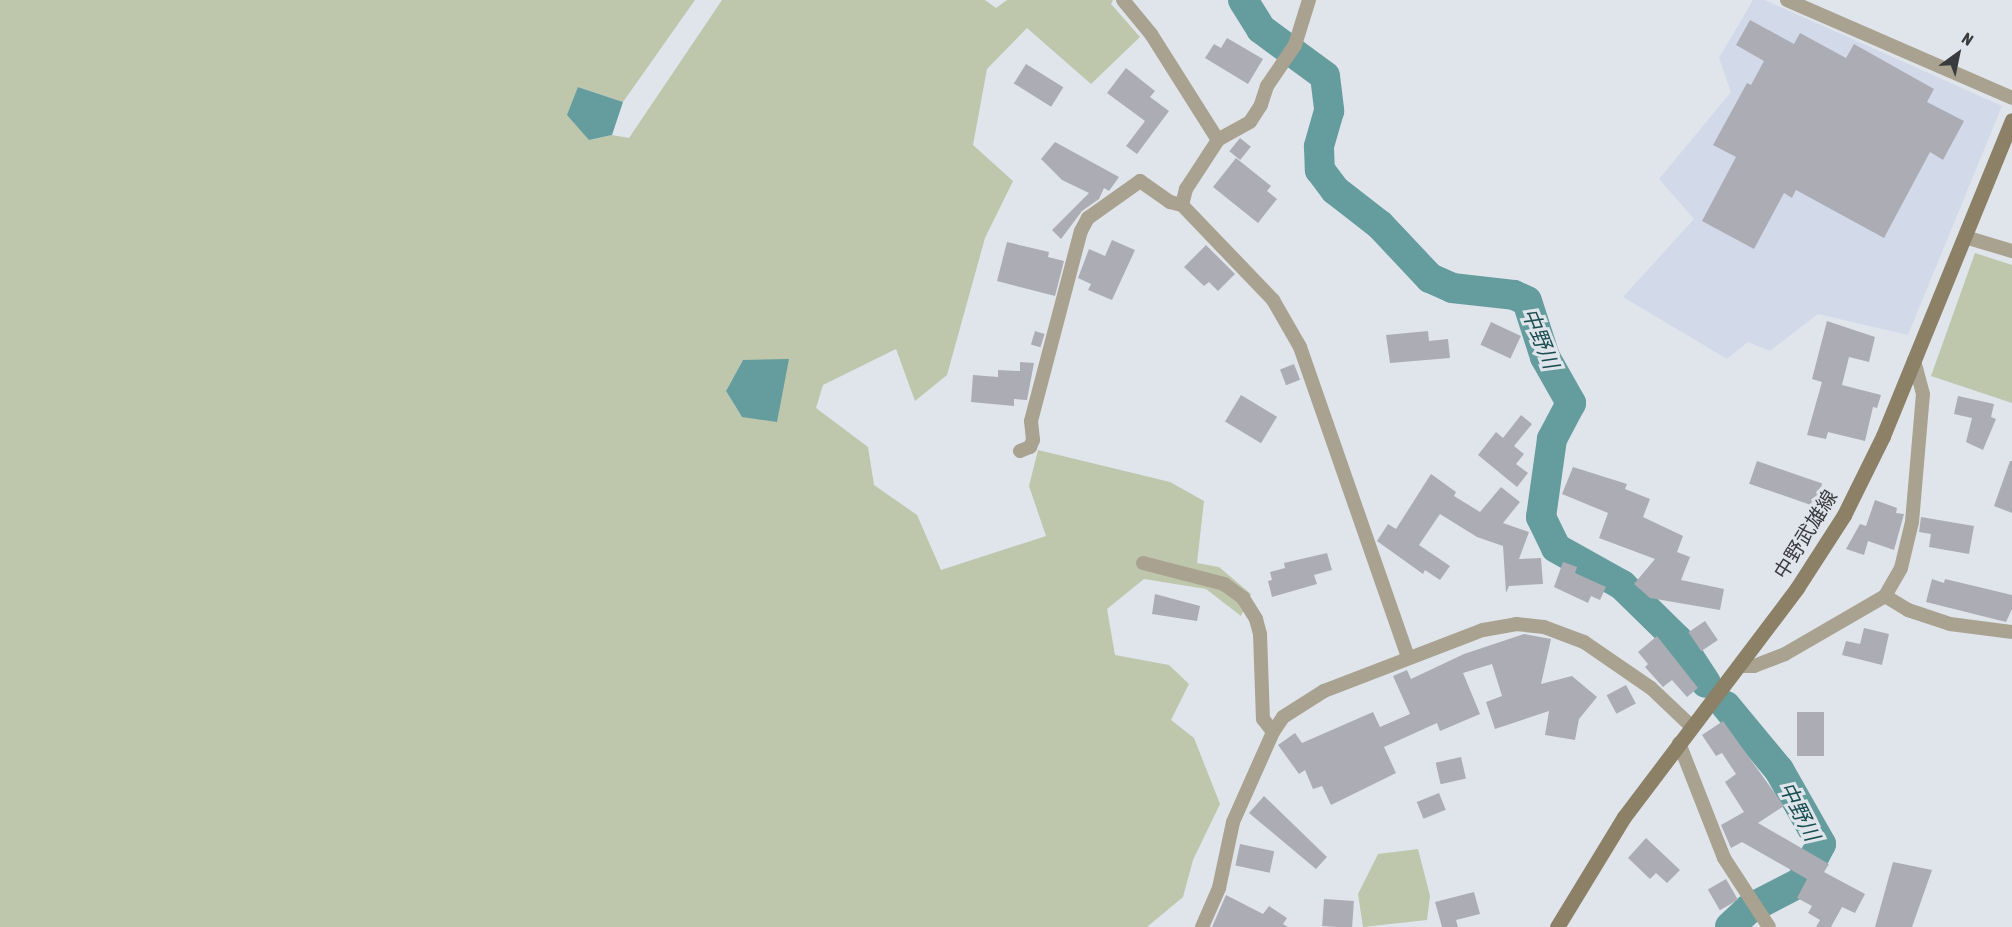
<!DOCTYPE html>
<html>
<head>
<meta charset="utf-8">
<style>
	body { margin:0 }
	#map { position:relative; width:2012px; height:927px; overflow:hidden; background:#e0e5ec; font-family:"Asap Condensed","Noto Sans JP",sans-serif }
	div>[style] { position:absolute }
	.built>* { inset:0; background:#d2dae9 }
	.green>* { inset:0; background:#bec6ac }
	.water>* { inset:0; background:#659d9e }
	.river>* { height:30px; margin:-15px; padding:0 15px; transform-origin:15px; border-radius:15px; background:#659d9e }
	.building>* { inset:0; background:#acacb4; transform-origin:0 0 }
	.minor>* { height:14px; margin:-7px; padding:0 7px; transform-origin:7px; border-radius:7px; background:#a9a290 }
	.secondary>* { height:15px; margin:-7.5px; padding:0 7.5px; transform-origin:7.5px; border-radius:7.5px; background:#8c8167 }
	span { translate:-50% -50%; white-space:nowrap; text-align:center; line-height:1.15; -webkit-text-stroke:6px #e0e5ec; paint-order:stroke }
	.street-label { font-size:20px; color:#3a3b3e }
	.water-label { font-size:21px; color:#1a4d4f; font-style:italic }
	.north { position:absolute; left:1928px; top:24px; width:60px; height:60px; -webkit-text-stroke:4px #e0e5ec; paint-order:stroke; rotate:33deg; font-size:16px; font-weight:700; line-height:24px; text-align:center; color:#3a3b3e }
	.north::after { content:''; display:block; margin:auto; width:21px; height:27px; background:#3a3b3e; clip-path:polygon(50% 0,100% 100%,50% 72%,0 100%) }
</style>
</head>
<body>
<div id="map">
	<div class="built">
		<div style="clip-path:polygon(1753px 0,1765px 0,2002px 106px,1908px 335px,1818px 314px,1770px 351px,1748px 342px,1727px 359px,1623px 297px,1694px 219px,1659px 179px,1731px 92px,1719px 58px)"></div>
	</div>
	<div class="green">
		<div style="clip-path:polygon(evenodd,0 0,695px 0,623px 102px,578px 87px,589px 140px,612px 135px,629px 138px,722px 0,985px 0,996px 8px,1007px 0,1113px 0,1111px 4px,1140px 37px,1091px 84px,1027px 28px,987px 69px,973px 145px,1013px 181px,985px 238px,947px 375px,915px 401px,896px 349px,823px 385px,816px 408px,868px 447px,874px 485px,917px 515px,941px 570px,1046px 536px,1029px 486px,1038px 450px,1170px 482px,1204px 501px,1197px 563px,1219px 567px,1251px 594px,1241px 616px,1206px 589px,1144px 579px,1107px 609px,1115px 655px,1169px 665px,1189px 684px,1171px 720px,1194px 738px,1220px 804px,1193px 860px,1183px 897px,1147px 927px,0 927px,0 0,743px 360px,742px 417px,726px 391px,743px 360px)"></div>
		<div style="clip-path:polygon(1975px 253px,2012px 265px,2012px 403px,1931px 376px)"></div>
		<div style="clip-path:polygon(1418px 849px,1430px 896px,1427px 920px,1363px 927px,1358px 894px,1378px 854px)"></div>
	</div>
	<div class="water">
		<div style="clip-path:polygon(578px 87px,623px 102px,612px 135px,589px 140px,567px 115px)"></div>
		<div style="clip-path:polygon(789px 359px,777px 422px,742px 417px,726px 391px,743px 360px)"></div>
	</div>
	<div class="river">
		<div style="left:1243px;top:0;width:34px;rotate:58deg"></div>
		<div style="left:1261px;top:29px;width:79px;rotate:36.3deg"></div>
		<div style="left:1325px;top:76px;width:35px;rotate:83deg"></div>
		<div style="left:1329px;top:111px;width:37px;rotate:106deg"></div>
		<div style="left:1319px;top:147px;width:23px;rotate:88deg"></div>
		<div style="left:1320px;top:170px;width:25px;rotate:53deg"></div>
		<div style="left:1335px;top:190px;width:57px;rotate:37.9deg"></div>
		<div style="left:1380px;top:225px;width:73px;rotate:46.7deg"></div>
		<div style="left:1430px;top:278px;width:24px;rotate:24deg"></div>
		<div style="left:1452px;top:288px;width:62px;rotate:6.4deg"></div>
		<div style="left:1514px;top:295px;width:14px;rotate:25deg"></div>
		<div style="left:1527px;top:301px;width:59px;rotate:72.2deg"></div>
		<div style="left:1545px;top:357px;width:53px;rotate:60.5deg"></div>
		<div style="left:1571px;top:403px;width:41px;rotate:117.8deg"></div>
		<div style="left:1552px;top:439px;width:79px;rotate:98deg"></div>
		<div style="left:1541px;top:517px;width:34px;rotate:64deg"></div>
		<div style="left:1556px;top:548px;width:76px;rotate:29.3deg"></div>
		<div style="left:1622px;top:585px;width:78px;rotate:44.5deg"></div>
		<div style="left:1678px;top:640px;width:51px;rotate:56.9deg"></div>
		<div style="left:1726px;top:706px;width:83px;rotate:50.4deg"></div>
		<div style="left:1779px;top:770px;width:85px;rotate:60.4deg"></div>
		<div style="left:1821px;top:844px;width:43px;rotate:117.8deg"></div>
		<div style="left:1801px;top:882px;width:59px;rotate:152.6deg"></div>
		<div style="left:1749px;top:909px;width:26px;rotate:137deg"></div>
	</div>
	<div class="building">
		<div style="clip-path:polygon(1750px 20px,1794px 44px,1800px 33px,1846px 58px,1854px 44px,1934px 89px,1927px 102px,1964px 121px,1943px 160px,1930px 152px,1884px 238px,1796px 190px,1792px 198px,1784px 193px,1754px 249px,1702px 221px,1736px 157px,1713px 145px,1747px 83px,1751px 85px,1764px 61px,1736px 45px)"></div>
		<div style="clip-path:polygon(1227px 38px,1263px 59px,1248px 84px,1205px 58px,1214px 44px,1221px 48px)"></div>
		<div style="left:1026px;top:64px;width:44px;height:23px;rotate:32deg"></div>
		<div style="clip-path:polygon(1126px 68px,1155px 91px,1150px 97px,1169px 111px,1137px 154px,1126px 146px,1145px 121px,1107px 93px)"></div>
		<div style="left:1240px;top:138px;width:14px;height:17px;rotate:39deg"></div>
		<div style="clip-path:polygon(1055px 142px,1119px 177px,1109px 191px,1104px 188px,1099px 199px,1082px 211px,1061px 239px,1052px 230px,1089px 193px,1062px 180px,1041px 159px)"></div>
		<div style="clip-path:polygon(1236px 158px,1271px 186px,1267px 191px,1277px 199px,1258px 223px,1213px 187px)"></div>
		<div style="clip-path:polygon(1112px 240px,1135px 250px,1112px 300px,1088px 290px,1091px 284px,1078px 278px,1089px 249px,1105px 256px)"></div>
		<div style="clip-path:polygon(1007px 242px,1049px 252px,1048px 257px,1064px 261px,1055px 296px,997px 281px)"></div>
		<div style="clip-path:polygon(1206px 245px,1235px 274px,1218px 291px,1209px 282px,1204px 286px,1184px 267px)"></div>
		<div style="clip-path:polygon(1827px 321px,1875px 337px,1869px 362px,1849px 357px,1842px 385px,1881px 395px,1877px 408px,1873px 407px,1865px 441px,1828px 432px,1826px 439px,1807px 435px,1822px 382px,1812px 379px)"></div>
		<div style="left:1491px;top:322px;width:33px;height:25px;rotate:25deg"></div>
		<div style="left:1035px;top:331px;width:10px;height:14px;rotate:17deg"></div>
		<div style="clip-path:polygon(1428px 331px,1429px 341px,1448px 339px,1450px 358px,1390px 363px,1386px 335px)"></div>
		<div style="clip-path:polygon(1020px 362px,1034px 363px,1027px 400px,1014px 399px,1014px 406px,971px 402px,973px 375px,998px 377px,998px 370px,1020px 371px)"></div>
		<div style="left:1294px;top:364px;width:17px;height:15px;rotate:69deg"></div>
		<div style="left:1241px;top:395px;width:42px;height:31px;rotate:31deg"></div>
		<div style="clip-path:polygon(1958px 396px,1994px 404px,1991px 417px,1996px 419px,1983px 450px,1966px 442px,1972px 418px,1954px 414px)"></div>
		<div style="clip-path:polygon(1521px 415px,1532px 424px,1514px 446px,1524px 454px,1516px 464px,1528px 473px,1517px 487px,1478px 455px,1496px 432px,1503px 438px)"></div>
		<div style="left:1757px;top:461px;width:69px;height:24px;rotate:19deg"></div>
		<div style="clip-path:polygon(2010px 461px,2012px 461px,2012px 513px,1994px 506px)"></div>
		<div style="clip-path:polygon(1573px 467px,1627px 484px,1625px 489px,1650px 499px,1643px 517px,1683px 536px,1677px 552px,1690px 557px,1681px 580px,1724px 589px,1720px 610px,1650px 598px,1634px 584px,1655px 559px,1599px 538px,1608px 513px,1562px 494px)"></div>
		<div style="clip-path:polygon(1431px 474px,1456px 492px,1454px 496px,1480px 512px,1501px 487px,1520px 502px,1503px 523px,1529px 532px,1519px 559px,1541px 558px,1543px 584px,1509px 586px,1506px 593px,1503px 546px,1477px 537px,1440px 514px,1419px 545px,1450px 566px,1440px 580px,1425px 570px,1423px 574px,1377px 541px,1388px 524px,1396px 529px)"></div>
		<div style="clip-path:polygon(1875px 500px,1897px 508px,1896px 513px,1904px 514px,1894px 550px,1868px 541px,1864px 555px,1846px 549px,1860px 524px,1866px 526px)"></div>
		<div style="clip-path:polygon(1921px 517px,1974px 526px,1969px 554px,1929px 547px,1931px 534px,1919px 532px)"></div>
		<div style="clip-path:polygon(1327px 553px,1332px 570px,1314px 575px,1317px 584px,1272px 597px,1268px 581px,1272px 580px,1270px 572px,1285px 568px,1284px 563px)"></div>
		<div style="clip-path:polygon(1563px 562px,1577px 567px,1575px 573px,1606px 587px,1600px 600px,1591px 596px,1588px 603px,1554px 587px)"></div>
		<div style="clip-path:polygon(1932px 579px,1944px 583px,1945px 579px,2012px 595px,2012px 609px,2006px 622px,1926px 602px)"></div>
		<div style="clip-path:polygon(1155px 594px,1200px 606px,1197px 621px,1152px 614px)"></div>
		<div style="left:1705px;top:621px;width:23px;height:20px;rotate:56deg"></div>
		<div style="clip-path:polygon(1864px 628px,1889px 634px,1882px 665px,1842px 655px,1846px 641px,1860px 644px)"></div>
		<div style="clip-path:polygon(1524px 634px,1551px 639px,1541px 684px,1572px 676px,1597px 697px,1579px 719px,1575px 740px,1545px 735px,1549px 711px,1495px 729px,1486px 702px,1502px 696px,1492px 664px,1463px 673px,1480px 714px,1440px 731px,1437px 723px,1384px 747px,1396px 773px,1331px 805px,1322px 786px,1313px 789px,1305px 770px,1299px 774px,1278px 745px,1295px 733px,1302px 743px,1373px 712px,1380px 727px,1410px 714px,1393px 676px,1407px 670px,1411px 679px,1464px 654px)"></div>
		<div style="clip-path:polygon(1657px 636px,1698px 688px,1687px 697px,1672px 680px,1663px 687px,1645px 667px,1648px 664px,1638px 652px)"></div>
		<div style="left:1626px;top:685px;width:21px;height:22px;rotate:62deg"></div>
		<div style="left:1797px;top:712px;width:27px;height:44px"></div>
		<div style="clip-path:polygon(1723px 721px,1784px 806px,1758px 823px,1829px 864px,1824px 872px,1865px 894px,1855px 913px,1842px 907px,1831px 927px,1816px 927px,1820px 920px,1808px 913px,1812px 906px,1797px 898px,1807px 879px,1742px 842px,1731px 848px,1721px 825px,1744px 812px,1725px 782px,1736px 774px,1722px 753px,1716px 756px,1702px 735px)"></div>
		<div style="left:1461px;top:757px;width:22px;height:26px;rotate:77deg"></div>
		<div style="left:1439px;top:793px;width:18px;height:24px;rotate:68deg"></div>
		<div style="clip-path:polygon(1264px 796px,1327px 857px,1316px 869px,1249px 813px)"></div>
		<div style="clip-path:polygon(1646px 838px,1680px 870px,1667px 883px,1656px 873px,1650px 879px,1628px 858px)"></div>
		<div style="left:1240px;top:844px;width:35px;height:22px;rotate:12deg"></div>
		<div style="clip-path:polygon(1893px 862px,1932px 870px,1912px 927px,1875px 927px)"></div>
		<div style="left:1726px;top:879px;width:24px;height:21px;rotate:60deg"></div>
		<div style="clip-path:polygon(1474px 892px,1480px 914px,1456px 920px,1458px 927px,1442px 927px,1435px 902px)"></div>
		<div style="clip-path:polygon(1226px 895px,1263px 914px,1269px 906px,1287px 918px,1283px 924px,1288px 927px,1212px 927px)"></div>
		<div style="left:1324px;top:899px;width:30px;height:27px;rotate:4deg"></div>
	</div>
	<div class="minor">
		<div style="left:1123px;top:0;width:44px;rotate:50.5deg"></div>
		<div style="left:1151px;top:34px;width:125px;rotate:57.7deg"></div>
		<div style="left:1309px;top:0;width:47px;rotate:107.3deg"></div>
		<div style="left:1295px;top:45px;width:50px;rotate:124.3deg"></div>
		<div style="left:1267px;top:86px;width:20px;rotate:108deg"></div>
		<div style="left:1261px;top:105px;width:20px;rotate:123deg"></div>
		<div style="left:1250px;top:122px;width:37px;rotate:151deg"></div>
		<div style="left:1218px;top:140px;width:59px;rotate:123.1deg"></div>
		<div style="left:1186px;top:189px;width:16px;rotate:104deg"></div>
		<div style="left:1182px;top:205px;width:132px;rotate:46.2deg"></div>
		<div style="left:1273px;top:300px;width:54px;rotate:60.1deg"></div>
		<div style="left:1300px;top:347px;width:328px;rotate:70.8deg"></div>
		<div style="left:1787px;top:0;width:245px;rotate:23.5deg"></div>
		<div style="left:1965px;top:237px;width:49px;rotate:16.6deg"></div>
		<div style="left:1020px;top:451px;width:11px;rotate:-22deg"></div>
		<div style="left:1030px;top:447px;width:8px;rotate:-67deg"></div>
		<div style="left:1033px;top:440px;width:19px;rotate:-96deg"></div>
		<div style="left:1031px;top:421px;width:196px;rotate:-75.3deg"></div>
		<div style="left:1081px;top:231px;width:15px;rotate:-62deg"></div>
		<div style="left:1088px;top:218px;width:64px;rotate:-35.4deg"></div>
		<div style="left:1140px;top:181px;width:37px;rotate:35deg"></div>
		<div style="left:1170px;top:202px;width:12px;rotate:14deg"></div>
		<div style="left:1143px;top:563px;width:84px;rotate:14.5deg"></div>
		<div style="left:1224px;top:584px;width:24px;rotate:36deg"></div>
		<div style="left:1243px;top:598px;width:25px;rotate:58deg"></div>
		<div style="left:1256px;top:619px;width:16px;rotate:75deg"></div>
		<div style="left:1260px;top:634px;width:85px;rotate:88deg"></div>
		<div style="left:1263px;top:719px;width:16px;rotate:52deg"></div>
		<div style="left:1885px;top:596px;width:27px;rotate:31deg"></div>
		<div style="left:1908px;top:610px;width:44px;rotate:18.4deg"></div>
		<div style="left:1950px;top:624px;width:63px;rotate:7.4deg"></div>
		<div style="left:1740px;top:666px;width:14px"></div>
		<div style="left:1754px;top:666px;width:33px;rotate:-21deg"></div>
		<div style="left:1785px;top:654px;width:116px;rotate:-30.1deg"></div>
		<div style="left:1885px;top:596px;width:32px;rotate:-60deg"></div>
		<div style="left:1901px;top:568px;width:47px;rotate:-76.6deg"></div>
		<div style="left:1912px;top:522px;width:128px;rotate:-85.1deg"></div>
		<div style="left:1923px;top:394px;width:35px;rotate:-105deg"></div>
		<div style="left:1679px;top:743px;width:123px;rotate:68.6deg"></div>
		<div style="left:1724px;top:858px;width:82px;rotate:56.9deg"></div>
		<div style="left:1202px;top:927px;width:43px;rotate:-66.4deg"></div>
		<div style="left:1219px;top:888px;width:67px;rotate:-78deg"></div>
		<div style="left:1233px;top:822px;width:98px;rotate:-66deg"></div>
		<div style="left:1273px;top:732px;width:18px;rotate:-56deg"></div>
		<div style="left:1283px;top:717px;width:49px;rotate:-32.4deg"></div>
		<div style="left:1324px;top:691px;width:170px;rotate:-21deg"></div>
		<div style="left:1483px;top:630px;width:34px;rotate:-10deg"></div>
		<div style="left:1516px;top:624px;width:28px;rotate:6deg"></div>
		<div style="left:1544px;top:627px;width:43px;rotate:20.6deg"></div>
		<div style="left:1584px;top:642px;width:81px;rotate:34.5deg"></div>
		<div style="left:1651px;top:688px;width:55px;rotate:43.5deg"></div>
	</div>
	<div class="secondary">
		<div style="left:1557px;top:927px;width:129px;rotate:-58.7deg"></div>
		<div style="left:1624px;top:817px;width:287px;rotate:-52.9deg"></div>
		<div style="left:1797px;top:588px;width:87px;rotate:-57.2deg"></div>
		<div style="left:1844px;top:515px;width:88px;rotate:-63.7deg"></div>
		<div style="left:1883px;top:436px;width:341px;rotate:-67.8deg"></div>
	</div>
	<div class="street-label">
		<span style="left:1805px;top:534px;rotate:-58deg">中野武雄線</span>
	</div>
	<div class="water-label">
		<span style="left:1541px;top:338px;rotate:68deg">中野川</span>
		<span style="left:1800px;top:811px;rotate:63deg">中野川</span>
	</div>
	<div class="north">N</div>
</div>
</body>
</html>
